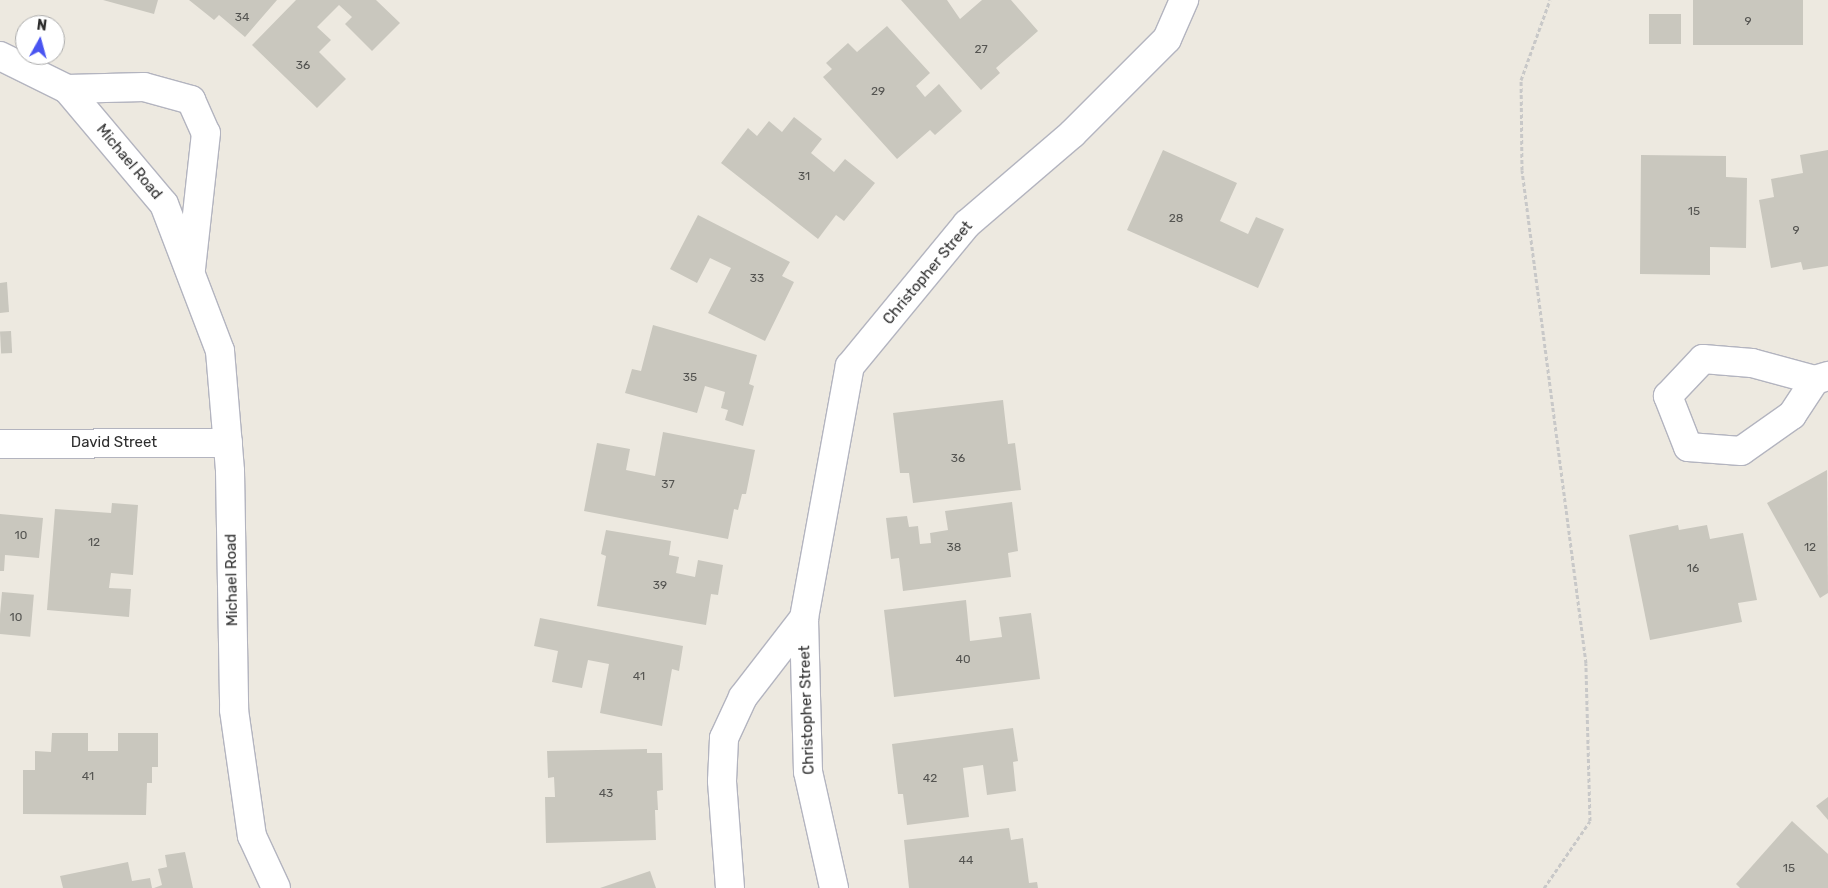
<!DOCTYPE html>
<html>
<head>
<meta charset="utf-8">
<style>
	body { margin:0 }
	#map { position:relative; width:1828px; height:888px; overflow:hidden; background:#ede9e0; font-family:Rubik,sans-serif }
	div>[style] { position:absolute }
	.building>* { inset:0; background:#c9c7be; transform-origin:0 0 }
	.path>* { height:3px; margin-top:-1.5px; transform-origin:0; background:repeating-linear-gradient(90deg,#c8c8c8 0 4px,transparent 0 6.5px) }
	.roads { filter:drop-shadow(1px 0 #b3b4bf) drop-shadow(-1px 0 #b3b4bf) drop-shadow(0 1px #b3b4bf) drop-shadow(0 -1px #b3b4bf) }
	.street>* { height:28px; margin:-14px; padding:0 14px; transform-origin:14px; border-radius:14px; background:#fff }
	span { translate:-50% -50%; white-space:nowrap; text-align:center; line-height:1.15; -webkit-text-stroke:4.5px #fff; paint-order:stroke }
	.number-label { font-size:12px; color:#545451 }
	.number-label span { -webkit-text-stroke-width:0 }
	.street-label { font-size:15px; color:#2d2d2d }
	.north { position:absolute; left:15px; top:15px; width:50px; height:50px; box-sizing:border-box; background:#fff; border:1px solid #ababab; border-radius:50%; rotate:7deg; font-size:14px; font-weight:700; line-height:20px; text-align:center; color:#2d2d2d }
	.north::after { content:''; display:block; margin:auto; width:18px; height:22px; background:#4954f1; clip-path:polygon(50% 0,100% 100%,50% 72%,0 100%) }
</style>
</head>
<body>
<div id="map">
	<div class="building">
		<div style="clip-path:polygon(103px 0,158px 0,154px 14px)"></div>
		<div style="clip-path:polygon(189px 0,277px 0,245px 37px,219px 15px,214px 20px)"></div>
		<div style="clip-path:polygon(296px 0,376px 0,400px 23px,372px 51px,345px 24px,352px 17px,339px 5px,317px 27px,331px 40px,319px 52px,346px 79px,317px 108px,252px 45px)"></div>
		<div style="clip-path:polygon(901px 0,947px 0,960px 19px,982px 0,1011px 0,1038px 31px,996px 68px,1000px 73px,981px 90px)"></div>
		<div style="left:1693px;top:0;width:110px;height:45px"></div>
		<div style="left:1649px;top:14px;width:32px;height:30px"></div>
		<div style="clip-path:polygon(887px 26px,930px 73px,916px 86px,925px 97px,939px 84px,962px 111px,935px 135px,930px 130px,897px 159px,823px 77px,832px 69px,826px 63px,848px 43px,857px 52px)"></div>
		<div style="clip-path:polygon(794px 117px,822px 139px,811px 153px,834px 172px,845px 159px,875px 183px,844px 221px,836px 215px,818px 239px,721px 163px,748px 128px,757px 136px,769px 121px,782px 132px)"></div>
		<div style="clip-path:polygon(1163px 150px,1237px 183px,1220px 221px,1248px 234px,1256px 217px,1284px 229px,1258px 288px,1127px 230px)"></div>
		<div style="clip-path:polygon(1828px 150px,1828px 266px,1803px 270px,1801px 262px,1771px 268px,1759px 200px,1774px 197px,1771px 179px,1803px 173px,1800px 155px)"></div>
		<div style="clip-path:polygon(1641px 155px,1726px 156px,1726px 177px,1747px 178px,1746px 248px,1710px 247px,1710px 275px,1640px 274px)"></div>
		<div style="clip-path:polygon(698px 215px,790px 262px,782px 276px,794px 282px,765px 341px,708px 313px,731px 268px,710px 258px,697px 283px,670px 269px)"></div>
		<div style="clip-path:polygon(7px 282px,9px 312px,0 313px,0 283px)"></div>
		<div style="clip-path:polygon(653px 325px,757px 355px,749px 384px,754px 386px,743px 426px,725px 420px,728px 410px,721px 408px,725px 392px,705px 386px,697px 413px,625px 393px,632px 369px,641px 371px)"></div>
		<div style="left:11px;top:331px;width:22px;height:11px;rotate:87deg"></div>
		<div style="clip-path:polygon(1003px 400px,1008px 444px,1015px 443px,1021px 490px,913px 503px,909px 473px,900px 473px,893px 413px)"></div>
		<div style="clip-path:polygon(663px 432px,755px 450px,746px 494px,742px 494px,738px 510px,734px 509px,728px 539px,584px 511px,597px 443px,630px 449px,626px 470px,655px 476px)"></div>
		<div style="clip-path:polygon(1827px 470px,1828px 593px,1820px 598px,1767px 503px)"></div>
		<div style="clip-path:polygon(1012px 502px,1018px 551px,1008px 553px,1011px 577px,903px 591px,899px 558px,891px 559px,886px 518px,907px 516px,909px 527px,918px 526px,920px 544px,931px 543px,930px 533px,948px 530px,945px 511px)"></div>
		<div style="clip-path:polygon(112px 503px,138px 505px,133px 575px,111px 573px,109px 588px,131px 589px,129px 617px,47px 610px,55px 509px,111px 513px)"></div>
		<div style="clip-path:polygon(0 514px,43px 518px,39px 558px,5px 555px,4px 571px,0 571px)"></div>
		<div style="clip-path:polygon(1678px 525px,1679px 530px,1707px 525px,1710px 539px,1743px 533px,1757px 600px,1738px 603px,1742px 622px,1650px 640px,1629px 535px)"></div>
		<div style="clip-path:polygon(606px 530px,671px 541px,669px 555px,679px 557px,676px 573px,695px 577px,698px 560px,723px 565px,718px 595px,711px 594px,706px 625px,597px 606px,606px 556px,601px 554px)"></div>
		<div style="left:2px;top:592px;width:32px;height:42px;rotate:5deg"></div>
		<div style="clip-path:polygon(966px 600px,970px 641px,1002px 637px,999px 617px,1031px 613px,1040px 679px,894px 697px,884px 610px)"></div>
		<div style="clip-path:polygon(540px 618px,683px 646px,679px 671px,672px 669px,662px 726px,600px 713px,609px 664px,588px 660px,582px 688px,552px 682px,558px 651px,534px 646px)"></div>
		<div style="clip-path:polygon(1013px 728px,1018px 761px,1013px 762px,1016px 791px,987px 795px,983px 765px,963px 768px,969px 817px,907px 825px,903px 794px,898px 794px,892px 744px)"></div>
		<div style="clip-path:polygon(52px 733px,88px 733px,88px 751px,118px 751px,118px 733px,158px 733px,158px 767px,152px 767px,152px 783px,147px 783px,146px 815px,23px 814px,23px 770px,35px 770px,35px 751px,51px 752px)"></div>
		<div style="clip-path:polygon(647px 749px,647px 753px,662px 753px,663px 790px,657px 791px,658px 810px,655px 810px,656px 840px,546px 843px,545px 797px,555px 797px,554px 777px,548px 778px,547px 751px)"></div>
		<div style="clip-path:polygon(1828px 797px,1828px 820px,1816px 806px)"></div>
		<div style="clip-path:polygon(1792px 821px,1828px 854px,1828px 888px,1740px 888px,1736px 884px)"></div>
		<div style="clip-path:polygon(1009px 828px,1011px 840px,1023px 838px,1029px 883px,1037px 882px,1038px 888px,909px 888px,904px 840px)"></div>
		<div style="clip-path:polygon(185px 852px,193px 888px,154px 888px,162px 885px,158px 869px,167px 867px,165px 855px)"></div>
		<div style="clip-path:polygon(128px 862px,132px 881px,150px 878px,152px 888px,63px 888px,60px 876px)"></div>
		<div style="clip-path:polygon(650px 871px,656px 888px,600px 888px)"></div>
	</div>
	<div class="path">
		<div style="left:1544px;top:888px;width:81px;rotate:-55.5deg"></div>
		<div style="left:1590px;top:821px;width:158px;rotate:-91.5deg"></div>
		<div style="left:1586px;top:663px;width:497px;rotate:-97.4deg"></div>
		<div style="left:1522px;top:170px;width:90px;rotate:-90.6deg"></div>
		<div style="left:1521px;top:80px;width:85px;rotate:-70.1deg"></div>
	</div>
	<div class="roads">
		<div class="street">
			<div style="left:0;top:56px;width:75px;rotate:26.2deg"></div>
			<div style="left:67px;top:89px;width:150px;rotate:49.9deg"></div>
			<div style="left:164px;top:204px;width:157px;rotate:69.1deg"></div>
			<div style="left:220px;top:351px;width:120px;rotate:85.2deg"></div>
			<div style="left:230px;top:471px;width:239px;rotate:89deg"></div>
			<div style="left:234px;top:710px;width:127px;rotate:81.9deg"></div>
			<div style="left:252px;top:836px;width:57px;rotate:65.2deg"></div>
			<div style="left:67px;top:89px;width:77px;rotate:-1.5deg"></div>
			<div style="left:144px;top:87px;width:49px;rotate:15.5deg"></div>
			<div style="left:191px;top:100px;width:36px;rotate:66deg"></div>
			<div style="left:206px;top:133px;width:137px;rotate:96.3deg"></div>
			<div style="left:1815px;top:380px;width:42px;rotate:123.3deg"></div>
			<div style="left:1792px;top:415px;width:62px;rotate:144.8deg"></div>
			<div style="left:1741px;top:451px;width:53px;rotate:-175.7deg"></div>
			<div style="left:1688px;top:447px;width:55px;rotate:-111.4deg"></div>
			<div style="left:1668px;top:396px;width:51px;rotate:-46.6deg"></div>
			<div style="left:1703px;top:359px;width:49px;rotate:4.7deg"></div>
			<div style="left:1752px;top:363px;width:65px;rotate:15.1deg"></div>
			<div style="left:1815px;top:380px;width:14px;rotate:-17deg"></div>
			<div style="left:0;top:444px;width:228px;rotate:-0.3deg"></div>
			<div style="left:730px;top:888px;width:107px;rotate:-94.3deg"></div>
			<div style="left:722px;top:781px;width:43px;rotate:-87.3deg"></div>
			<div style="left:724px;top:738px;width:45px;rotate:-65.1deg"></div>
			<div style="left:743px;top:697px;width:100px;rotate:-52.3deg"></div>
			<div style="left:834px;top:888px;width:119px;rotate:-102.6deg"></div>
			<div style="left:808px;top:772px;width:154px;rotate:-91.5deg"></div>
			<div style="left:804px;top:618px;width:256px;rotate:-79.7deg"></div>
			<div style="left:850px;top:366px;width:184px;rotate:-50.5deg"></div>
			<div style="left:967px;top:224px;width:138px;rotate:-40.6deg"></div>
			<div style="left:1072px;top:134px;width:134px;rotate:-45deg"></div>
			<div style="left:1167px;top:39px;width:43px;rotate:-66.4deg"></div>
		</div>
	</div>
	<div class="number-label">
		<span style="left:242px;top:18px">34</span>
		<span style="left:1748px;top:22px">9</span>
		<span style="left:981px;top:50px">27</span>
		<span style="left:303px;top:66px">36</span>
		<span style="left:878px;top:92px">29</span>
		<span style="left:804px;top:177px">31</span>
		<span style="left:1694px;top:212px">15</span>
		<span style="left:1176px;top:219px">28</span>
		<span style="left:1796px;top:231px">9</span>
		<span style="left:757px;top:279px">33</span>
		<span style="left:690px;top:378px">35</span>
		<span style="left:958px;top:459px">36</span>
		<span style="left:668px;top:485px">37</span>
		<span style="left:21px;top:536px">10</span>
		<span style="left:94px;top:543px">12</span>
		<span style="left:954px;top:548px">38</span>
		<span style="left:1810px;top:548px">12</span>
		<span style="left:1693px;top:569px">16</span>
		<span style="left:660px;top:586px">39</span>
		<span style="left:16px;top:618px">10</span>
		<span style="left:963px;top:660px">40</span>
		<span style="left:639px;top:677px">41</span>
		<span style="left:88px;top:777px">41</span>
		<span style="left:930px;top:779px">42</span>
		<span style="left:606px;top:794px">43</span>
		<span style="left:966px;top:861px">44</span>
		<span style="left:1789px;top:869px">15</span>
	</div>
	<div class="street-label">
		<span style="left:129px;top:162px;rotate:50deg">Michael Road</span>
		<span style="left:928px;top:273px;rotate:-50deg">Christopher Street</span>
		<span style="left:114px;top:443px">David Street</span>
		<span style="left:232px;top:580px;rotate:-91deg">Michael Road</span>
		<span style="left:807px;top:710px;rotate:-92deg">Christopher Street</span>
	</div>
	<div class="north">N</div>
</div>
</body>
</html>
